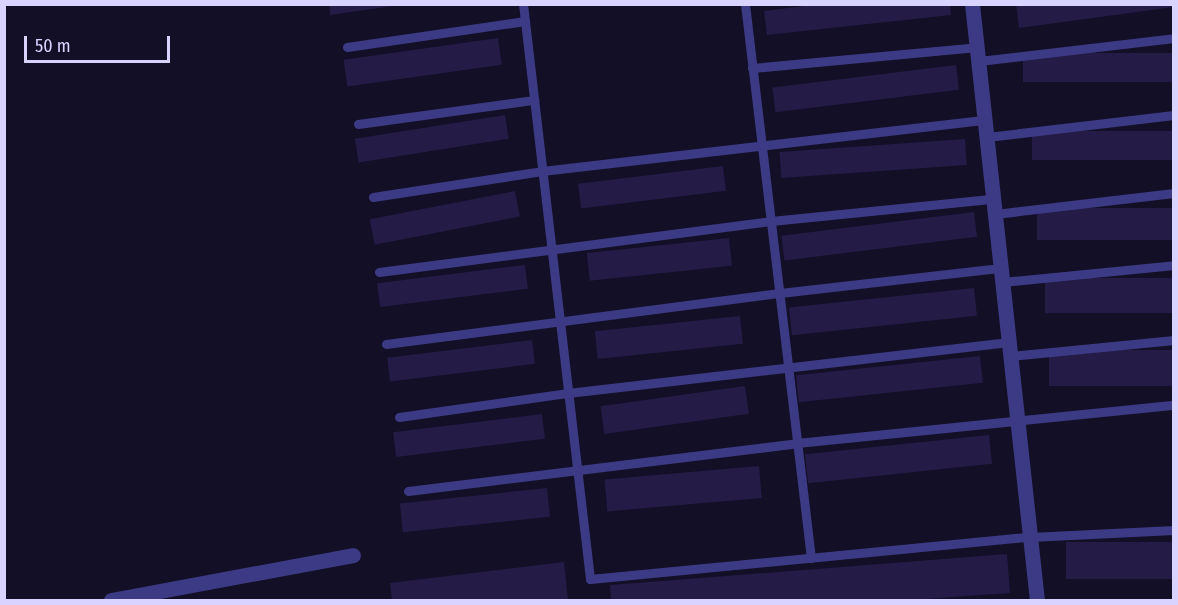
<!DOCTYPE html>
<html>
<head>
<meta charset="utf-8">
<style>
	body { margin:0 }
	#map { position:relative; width:1178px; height:605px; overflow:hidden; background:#130f26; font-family:"Fira Sans Condensed",sans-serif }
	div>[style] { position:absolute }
	.building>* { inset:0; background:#241b47; transform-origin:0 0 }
	.lane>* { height:9px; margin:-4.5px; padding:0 4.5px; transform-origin:4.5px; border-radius:4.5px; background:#3d3a85 }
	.street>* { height:15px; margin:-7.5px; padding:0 7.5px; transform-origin:7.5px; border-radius:7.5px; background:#3d3a85 }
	span { translate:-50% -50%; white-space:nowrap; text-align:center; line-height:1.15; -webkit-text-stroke:4.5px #130f26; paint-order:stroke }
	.frame { position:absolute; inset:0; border:6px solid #d9d4ff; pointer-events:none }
	.scale { position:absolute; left:24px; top:36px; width:146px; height:27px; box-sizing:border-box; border:3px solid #d9d4ff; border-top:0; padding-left:8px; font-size:18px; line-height:21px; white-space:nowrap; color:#d9d4ff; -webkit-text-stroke:4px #130f26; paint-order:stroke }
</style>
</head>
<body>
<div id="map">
	<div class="building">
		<div style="clip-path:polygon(329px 4px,393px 4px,393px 6px,330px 15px)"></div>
		<div style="clip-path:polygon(819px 4px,950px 4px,951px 15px,767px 35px,764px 11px)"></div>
		<div style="clip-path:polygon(1016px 4px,1174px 4px,1174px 7px,1019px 28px)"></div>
		<div style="left:498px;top:38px;width:27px;height:156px;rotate:82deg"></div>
		<div style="left:1174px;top:53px;width:29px;height:151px;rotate:90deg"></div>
		<div style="left:956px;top:65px;width:25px;height:185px;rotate:83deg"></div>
		<div style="left:505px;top:115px;width:24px;height:152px;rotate:81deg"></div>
		<div style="left:1174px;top:131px;width:29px;height:142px;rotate:90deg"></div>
		<div style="left:965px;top:139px;width:26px;height:186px;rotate:86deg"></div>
		<div style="left:723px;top:166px;width:25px;height:146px;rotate:83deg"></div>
		<div style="left:515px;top:191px;width:26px;height:148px;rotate:79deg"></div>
		<div style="left:1174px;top:208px;width:32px;height:137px;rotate:90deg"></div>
		<div style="left:974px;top:212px;width:25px;height:194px;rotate:83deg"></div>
		<div style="left:729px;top:238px;width:28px;height:143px;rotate:84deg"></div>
		<div style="left:525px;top:265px;width:24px;height:149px;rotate:83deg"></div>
		<div style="left:1174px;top:278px;width:35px;height:129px;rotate:90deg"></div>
		<div style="left:974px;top:288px;width:28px;height:186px;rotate:84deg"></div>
		<div style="left:740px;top:316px;width:28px;height:146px;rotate:84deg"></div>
		<div style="left:532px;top:340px;width:24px;height:146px;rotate:83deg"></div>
		<div style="left:1174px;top:350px;width:36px;height:125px;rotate:90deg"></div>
		<div style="left:980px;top:356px;width:27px;height:185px;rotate:84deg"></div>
		<div style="left:745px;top:386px;width:28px;height:146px;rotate:82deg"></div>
		<div style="left:542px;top:414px;width:25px;height:150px;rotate:83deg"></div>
		<div style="left:989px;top:435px;width:29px;height:185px;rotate:84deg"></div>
		<div style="left:759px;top:466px;width:32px;height:155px;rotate:85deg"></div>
		<div style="left:547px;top:488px;width:29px;height:148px;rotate:84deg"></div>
		<div style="left:1174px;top:542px;width:37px;height:108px;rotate:90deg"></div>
		<div style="clip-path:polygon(1007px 554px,1010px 593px,912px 600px,611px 600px,610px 585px)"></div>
		<div style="clip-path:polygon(564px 562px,568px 600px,392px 600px,390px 583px)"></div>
	</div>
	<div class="lane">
		<div style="left:523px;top:4px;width:579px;rotate:83.35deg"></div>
		<div style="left:590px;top:579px;width:442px;rotate:-5.5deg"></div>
		<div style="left:1030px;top:537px;width:144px;rotate:-2.8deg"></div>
		<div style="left:745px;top:4px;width:558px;rotate:83.21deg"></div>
		<div style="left:347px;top:47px;width:180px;rotate:-8.3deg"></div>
		<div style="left:979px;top:61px;width:196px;rotate:-6.7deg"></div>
		<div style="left:752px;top:68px;width:226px;rotate:-5.3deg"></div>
		<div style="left:358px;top:124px;width:178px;rotate:-7.8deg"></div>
		<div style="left:987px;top:137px;width:188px;rotate:-6.7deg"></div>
		<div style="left:373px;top:197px;width:171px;rotate:-8.7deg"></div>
		<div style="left:542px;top:171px;width:446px;rotate:-6.6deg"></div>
		<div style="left:995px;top:214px;width:180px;rotate:-6.7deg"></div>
		<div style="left:379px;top:272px;width:395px;rotate:-7.4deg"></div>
		<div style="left:771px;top:221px;width:223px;rotate:-5.7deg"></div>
		<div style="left:1002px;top:282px;width:173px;rotate:-5.6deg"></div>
		<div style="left:386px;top:344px;width:397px;rotate:-7.4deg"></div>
		<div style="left:780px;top:293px;width:222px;rotate:-6.5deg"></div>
		<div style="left:1010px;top:356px;width:165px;rotate:-5.6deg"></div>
		<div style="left:399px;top:417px;width:171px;rotate:-8.1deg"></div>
		<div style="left:568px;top:393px;width:444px;rotate:-6.6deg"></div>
		<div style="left:408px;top:491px;width:392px;rotate:-7deg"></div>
		<div style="left:797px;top:443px;width:379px;rotate:-5.8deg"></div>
	</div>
	<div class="street">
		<div style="left:972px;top:4px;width:600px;rotate:83.78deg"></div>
		<div style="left:111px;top:600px;width:246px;rotate:-10.5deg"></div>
	</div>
	<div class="frame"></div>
	<div class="scale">50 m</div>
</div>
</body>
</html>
